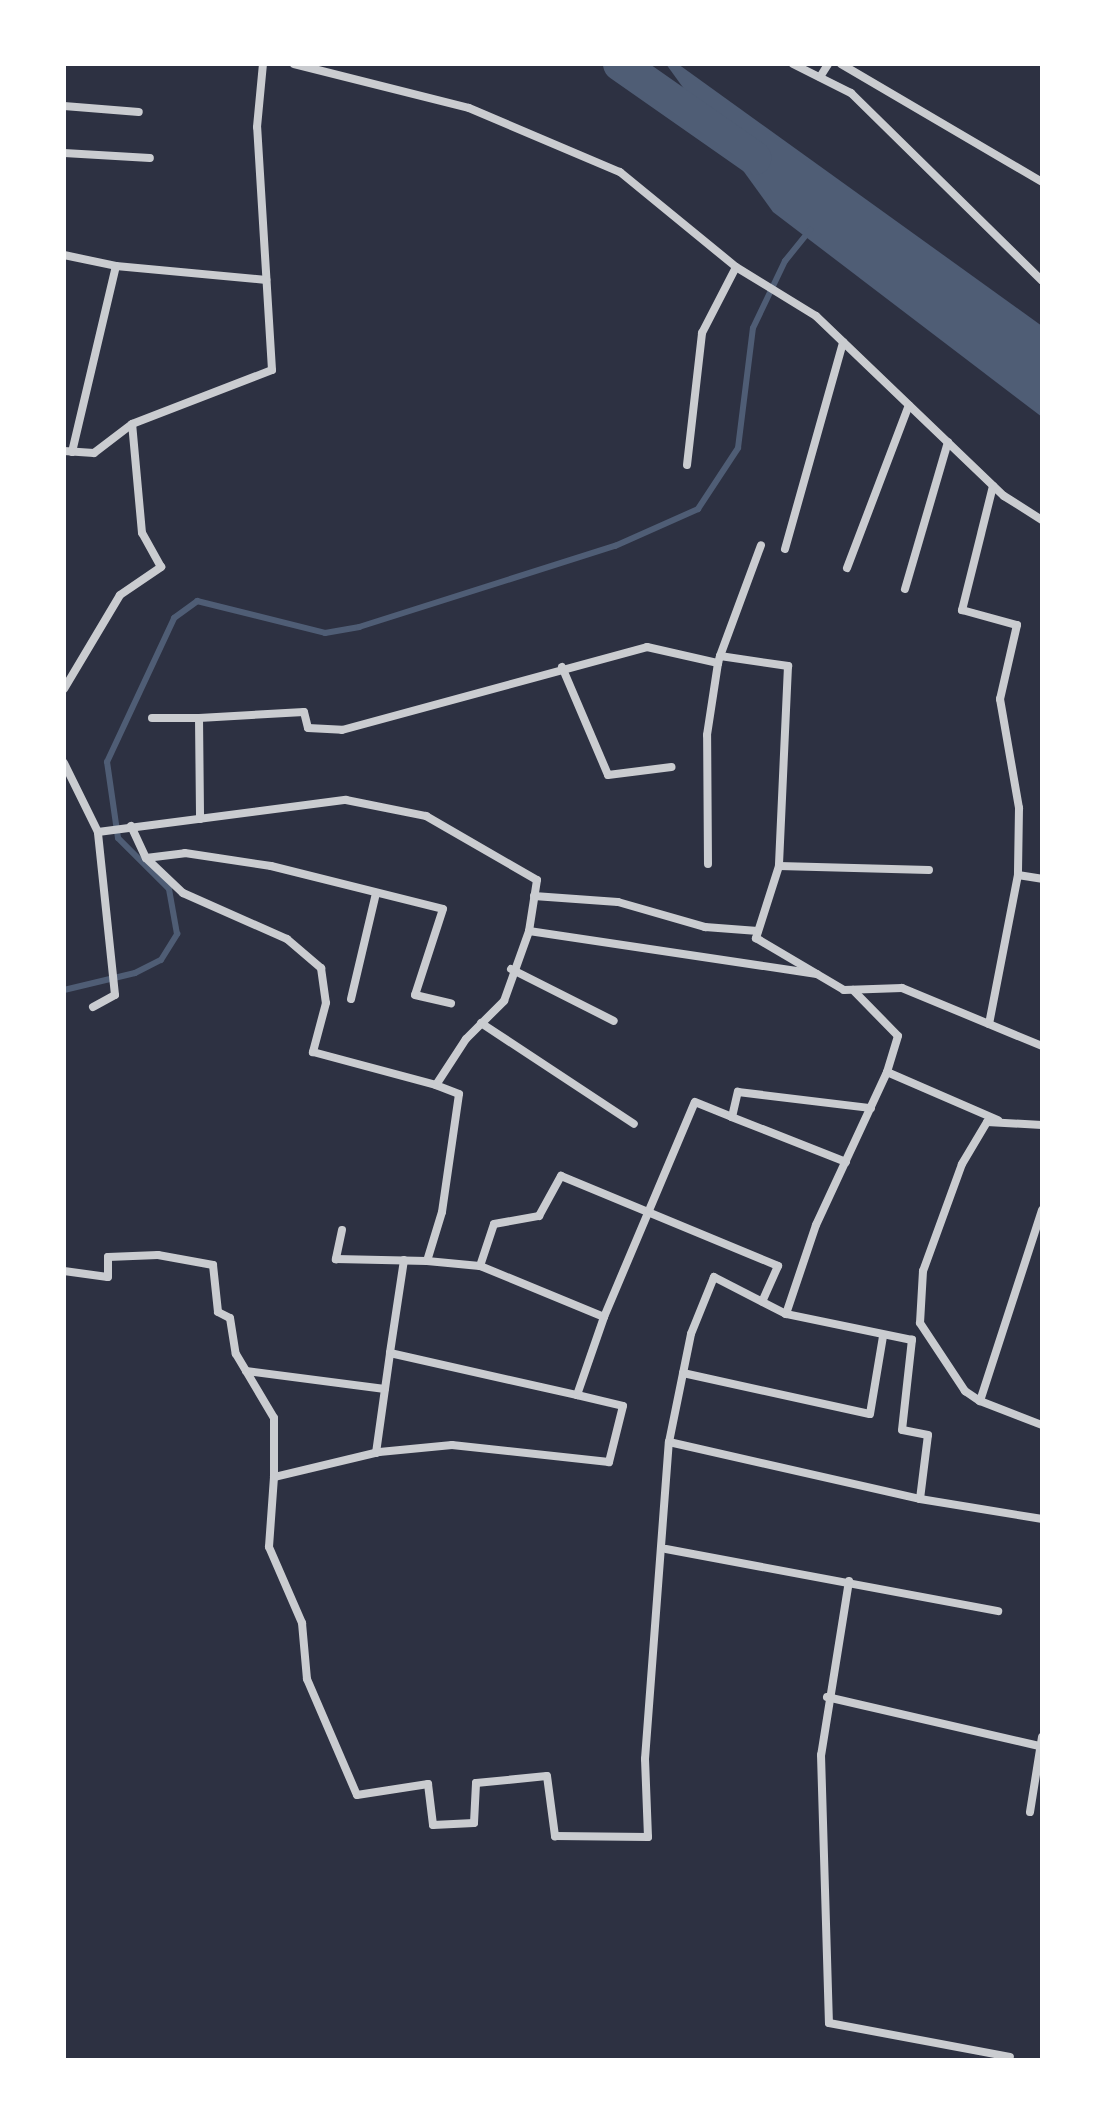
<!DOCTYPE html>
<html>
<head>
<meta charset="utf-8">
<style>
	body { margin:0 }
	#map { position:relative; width:1106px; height:2124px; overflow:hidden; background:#2d3142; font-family:"Open Sans",sans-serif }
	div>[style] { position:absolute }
	.water>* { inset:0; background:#4f5d75 }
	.stream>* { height:6px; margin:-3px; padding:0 3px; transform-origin:3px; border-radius:3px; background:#4f5d75 }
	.river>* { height:34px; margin:-17px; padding:0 17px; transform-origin:17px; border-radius:17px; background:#4f5d75 }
	.minor>* { height:8px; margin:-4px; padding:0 4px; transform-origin:4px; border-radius:4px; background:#caccd0 }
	span { translate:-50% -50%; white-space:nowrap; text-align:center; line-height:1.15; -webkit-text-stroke:6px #fff; paint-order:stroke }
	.frame { position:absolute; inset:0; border:66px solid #fff; pointer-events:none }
</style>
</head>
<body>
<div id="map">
	<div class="water">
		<div style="clip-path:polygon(666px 64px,678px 64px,1042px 326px,1042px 417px,773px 212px)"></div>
	</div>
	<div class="stream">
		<div style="left:64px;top:990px;width:73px;rotate:-13.5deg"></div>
		<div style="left:135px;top:973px;width:29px;rotate:-27deg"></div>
		<div style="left:161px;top:960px;width:31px;rotate:-58deg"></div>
		<div style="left:177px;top:934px;width:46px;rotate:-100.1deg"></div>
		<div style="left:169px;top:889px;width:72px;rotate:-135deg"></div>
		<div style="left:118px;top:838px;width:77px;rotate:-98.2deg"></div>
		<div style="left:107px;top:762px;width:159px;rotate:-65deg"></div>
		<div style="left:174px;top:618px;width:29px;rotate:-36deg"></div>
		<div style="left:197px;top:601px;width:132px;rotate:14deg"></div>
		<div style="left:325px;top:633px;width:35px;rotate:-10deg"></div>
		<div style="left:359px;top:627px;width:269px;rotate:-17.6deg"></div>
		<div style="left:615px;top:546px;width:91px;rotate:-24deg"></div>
		<div style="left:698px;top:509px;width:73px;rotate:-56.7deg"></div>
		<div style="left:738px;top:448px;width:121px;rotate:-82.9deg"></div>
		<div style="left:753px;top:328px;width:74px;rotate:-64.5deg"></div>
		<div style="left:785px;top:261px;width:40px;rotate:-51deg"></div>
	</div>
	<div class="river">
		<div style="left:620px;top:64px;width:164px;rotate:35deg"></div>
	</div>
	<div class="minor">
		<div style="left:294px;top:64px;width:180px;rotate:14.1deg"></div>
		<div style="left:469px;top:108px;width:164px;rotate:23deg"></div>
		<div style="left:620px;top:172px;width:150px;rotate:39.3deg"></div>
		<div style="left:736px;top:267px;width:94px;rotate:31.5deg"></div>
		<div style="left:816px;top:316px;width:260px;rotate:43.8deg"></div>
		<div style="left:1004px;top:496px;width:45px;rotate:32.3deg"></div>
		<div style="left:793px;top:64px;width:65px;rotate:26.6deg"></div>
		<div style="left:851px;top:93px;width:268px;rotate:44.5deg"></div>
		<div style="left:841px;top:64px;width:233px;rotate:30.4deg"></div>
		<div style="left:820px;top:77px;width:15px;rotate:-58deg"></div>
		<div style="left:64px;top:106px;width:75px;rotate:4.6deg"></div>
		<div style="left:64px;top:153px;width:86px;rotate:3.3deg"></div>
		<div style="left:64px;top:255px;width:53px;rotate:11.9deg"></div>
		<div style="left:64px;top:451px;width:30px;rotate:4deg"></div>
		<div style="left:94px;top:453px;width:48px;rotate:-37.3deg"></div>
		<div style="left:132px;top:424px;width:150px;rotate:-21.1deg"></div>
		<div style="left:272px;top:370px;width:243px;rotate:-93.5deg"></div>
		<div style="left:257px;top:127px;width:63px;rotate:-84.6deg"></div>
		<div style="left:72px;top:452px;width:191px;rotate:-76.7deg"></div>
		<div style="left:116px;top:266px;width:151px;rotate:5.3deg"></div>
		<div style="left:687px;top:465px;width:133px;rotate:-83.5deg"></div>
		<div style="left:702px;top:333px;width:74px;rotate:-62.7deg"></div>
		<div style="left:993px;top:486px;width:128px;rotate:104deg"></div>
		<div style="left:962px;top:610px;width:57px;rotate:15.3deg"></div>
		<div style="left:1017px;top:625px;width:76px;rotate:102.9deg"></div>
		<div style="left:1000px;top:699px;width:111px;rotate:80.1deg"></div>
		<div style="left:1019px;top:808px;width:67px;rotate:90.9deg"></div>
		<div style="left:785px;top:549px;width:215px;rotate:-74.3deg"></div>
		<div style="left:847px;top:568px;width:174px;rotate:-69.2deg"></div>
		<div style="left:905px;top:589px;width:153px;rotate:-73.7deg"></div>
		<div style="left:720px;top:656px;width:118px;rotate:-69.7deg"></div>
		<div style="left:562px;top:667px;width:117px;rotate:66.9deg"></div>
		<div style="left:608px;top:775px;width:64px;rotate:-7.1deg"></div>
		<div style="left:64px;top:689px;width:109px;rotate:-59.2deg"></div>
		<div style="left:120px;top:595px;width:50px;rotate:-34.3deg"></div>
		<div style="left:161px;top:567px;width:39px;rotate:-119deg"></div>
		<div style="left:142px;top:533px;width:109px;rotate:-95.2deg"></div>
		<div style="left:152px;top:718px;width:47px"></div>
		<div style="left:199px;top:718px;width:101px;rotate:89.4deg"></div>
		<div style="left:199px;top:718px;width:105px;rotate:-3.3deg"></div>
		<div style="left:304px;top:712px;width:16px;rotate:76deg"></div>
		<div style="left:308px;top:728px;width:34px;rotate:3deg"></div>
		<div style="left:342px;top:730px;width:316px;rotate:-15.2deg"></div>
		<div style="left:647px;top:647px;width:73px;rotate:12.7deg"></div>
		<div style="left:718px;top:663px;width:7px;rotate:-74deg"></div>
		<div style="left:720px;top:656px;width:69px;rotate:8.4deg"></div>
		<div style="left:788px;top:666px;width:200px;rotate:92.6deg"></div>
		<div style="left:64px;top:763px;width:77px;rotate:63.8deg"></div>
		<div style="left:98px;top:832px;width:250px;rotate:-7.4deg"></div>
		<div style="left:346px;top:800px;width:82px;rotate:11.3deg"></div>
		<div style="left:426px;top:816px;width:128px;rotate:30deg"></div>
		<div style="left:537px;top:880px;width:52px;rotate:98.9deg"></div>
		<div style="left:529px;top:931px;width:291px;rotate:8.5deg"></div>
		<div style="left:131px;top:826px;width:35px;rotate:65deg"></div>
		<div style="left:146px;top:858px;width:39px;rotate:-7deg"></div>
		<div style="left:185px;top:853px;width:87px;rotate:8.6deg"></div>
		<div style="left:271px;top:866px;width:177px;rotate:14deg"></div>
		<div style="left:443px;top:909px;width:90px;rotate:108deg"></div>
		<div style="left:415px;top:995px;width:37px;rotate:13deg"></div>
		<div style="left:146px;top:858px;width:51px;rotate:43.4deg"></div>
		<div style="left:183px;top:893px;width:114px;rotate:23.9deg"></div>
		<div style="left:287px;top:939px;width:45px;rotate:40.5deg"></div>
		<div style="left:321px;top:968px;width:35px;rotate:82deg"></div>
		<div style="left:326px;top:1003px;width:51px;rotate:104.9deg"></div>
		<div style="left:313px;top:1052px;width:127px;rotate:15deg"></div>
		<div style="left:436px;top:1085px;width:55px;rotate:-56.9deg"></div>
		<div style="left:466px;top:1039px;width:54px;rotate:-45deg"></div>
		<div style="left:504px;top:1001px;width:74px;rotate:-70.3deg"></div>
		<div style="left:708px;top:864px;width:129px;rotate:-90.4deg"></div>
		<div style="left:707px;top:735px;width:73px;rotate:-81.3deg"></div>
		<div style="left:929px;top:870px;width:150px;rotate:-178.5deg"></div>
		<div style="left:779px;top:866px;width:76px;rotate:107.7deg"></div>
		<div style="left:756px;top:938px;width:102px;rotate:30.6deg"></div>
		<div style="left:844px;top:990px;width:58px;rotate:-2deg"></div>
		<div style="left:902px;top:988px;width:152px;rotate:22.5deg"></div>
		<div style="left:534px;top:896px;width:84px;rotate:4.1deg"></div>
		<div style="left:618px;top:902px;width:91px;rotate:16deg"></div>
		<div style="left:705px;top:927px;width:53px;rotate:4.3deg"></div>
		<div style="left:511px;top:969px;width:115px;rotate:26.8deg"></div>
		<div style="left:853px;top:990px;width:64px;rotate:45.6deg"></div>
		<div style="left:898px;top:1036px;width:38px;rotate:107deg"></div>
		<div style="left:351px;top:999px;width:109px;rotate:-76.7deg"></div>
		<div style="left:93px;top:1007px;width:25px;rotate:-29deg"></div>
		<div style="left:115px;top:995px;width:164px;rotate:-96deg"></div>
		<div style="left:481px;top:1023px;width:183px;rotate:33.4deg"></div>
		<div style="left:989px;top:1024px;width:152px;rotate:-79deg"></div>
		<div style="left:1018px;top:875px;width:24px;rotate:9deg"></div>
		<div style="left:1042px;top:1125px;width:55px;rotate:-176.9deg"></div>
		<div style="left:987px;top:1122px;width:49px;rotate:120.8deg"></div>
		<div style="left:962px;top:1164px;width:114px;rotate:110deg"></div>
		<div style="left:923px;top:1271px;width:52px;rotate:93.3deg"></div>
		<div style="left:920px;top:1323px;width:82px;rotate:56.5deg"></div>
		<div style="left:965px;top:1391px;width:18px;rotate:34deg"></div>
		<div style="left:980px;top:1401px;width:201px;rotate:-72deg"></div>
		<div style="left:846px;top:1162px;width:123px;rotate:-158.5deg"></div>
		<div style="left:732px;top:1117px;width:26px;rotate:-77deg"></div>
		<div style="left:738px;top:1092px;width:134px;rotate:6.9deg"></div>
		<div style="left:342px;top:1230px;width:30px;rotate:102deg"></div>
		<div style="left:336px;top:1259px;width:91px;rotate:1.3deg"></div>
		<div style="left:427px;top:1261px;width:51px;rotate:-73deg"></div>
		<div style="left:442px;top:1212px;width:119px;rotate:-81.8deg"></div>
		<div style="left:459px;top:1094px;width:25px;rotate:-159deg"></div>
		<div style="left:404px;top:1260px;width:94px;rotate:98.6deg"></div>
		<div style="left:390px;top:1353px;width:192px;rotate:12.7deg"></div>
		<div style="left:577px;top:1395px;width:83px;rotate:-70.9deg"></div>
		<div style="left:604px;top:1317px;width:134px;rotate:-157.6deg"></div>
		<div style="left:427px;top:1261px;width:53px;rotate:5.4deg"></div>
		<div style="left:480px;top:1266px;width:44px;rotate:-71.6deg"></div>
		<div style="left:494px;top:1224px;width:46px;rotate:-10.1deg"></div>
		<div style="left:539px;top:1216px;width:46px;rotate:-61.2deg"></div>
		<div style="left:561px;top:1176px;width:235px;rotate:22.5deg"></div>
		<div style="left:778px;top:1266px;width:39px;rotate:114deg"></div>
		<div style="left:64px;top:1271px;width:44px;rotate:7.8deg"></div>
		<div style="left:108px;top:1277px;width:20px;rotate:-90deg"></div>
		<div style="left:108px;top:1257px;width:50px;rotate:-2.3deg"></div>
		<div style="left:158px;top:1255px;width:56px;rotate:10.3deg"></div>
		<div style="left:213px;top:1265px;width:47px;rotate:83.9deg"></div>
		<div style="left:218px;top:1312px;width:13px;rotate:27deg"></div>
		<div style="left:230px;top:1318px;width:36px;rotate:81deg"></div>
		<div style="left:236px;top:1354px;width:74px;rotate:59.3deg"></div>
		<div style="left:274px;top:1418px;width:59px;rotate:90deg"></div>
		<div style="left:786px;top:1314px;width:94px;rotate:-71.4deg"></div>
		<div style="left:816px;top:1225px;width:169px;rotate:-65.1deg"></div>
		<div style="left:887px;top:1072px;width:121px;rotate:23.4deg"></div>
		<div style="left:604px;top:1317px;width:233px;rotate:-67.1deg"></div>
		<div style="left:695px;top:1102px;width:40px;rotate:22deg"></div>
		<div style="left:246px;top:1371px;width:140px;rotate:7.4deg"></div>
		<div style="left:683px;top:1373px;width:191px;rotate:12.4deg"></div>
		<div style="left:870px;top:1414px;width:79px;rotate:-80.5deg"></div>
		<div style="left:577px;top:1395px;width:47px;rotate:13.4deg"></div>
		<div style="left:623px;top:1406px;width:58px;rotate:104deg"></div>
		<div style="left:609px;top:1462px;width:158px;rotate:-173.8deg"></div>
		<div style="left:452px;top:1445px;width:73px;rotate:174.5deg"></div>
		<div style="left:379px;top:1452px;width:108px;rotate:166.6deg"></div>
		<div style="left:274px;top:1477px;width:70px;rotate:94.1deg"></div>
		<div style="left:269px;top:1547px;width:83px;rotate:66.5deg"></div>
		<div style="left:302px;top:1623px;width:56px;rotate:84.9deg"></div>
		<div style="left:307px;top:1679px;width:126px;rotate:66.7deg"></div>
		<div style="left:357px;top:1795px;width:72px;rotate:-8.8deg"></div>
		<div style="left:428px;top:1784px;width:41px;rotate:83deg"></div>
		<div style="left:433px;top:1825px;width:41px;rotate:-2.8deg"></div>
		<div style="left:474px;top:1823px;width:40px;rotate:-87.1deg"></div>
		<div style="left:476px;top:1783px;width:71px;rotate:-5.6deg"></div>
		<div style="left:547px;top:1776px;width:61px;rotate:82.4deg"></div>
		<div style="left:555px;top:1836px;width:93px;rotate:0.6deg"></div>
		<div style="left:648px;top:1837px;width:78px;rotate:-92.2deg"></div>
		<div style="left:645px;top:1759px;width:318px;rotate:-85.7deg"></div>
		<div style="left:980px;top:1401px;width:66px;rotate:21.2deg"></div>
		<div style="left:376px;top:1453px;width:101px;rotate:-82deg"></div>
		<div style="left:920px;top:1499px;width:64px;rotate:-82.9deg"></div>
		<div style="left:928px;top:1435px;width:26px;rotate:-169deg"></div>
		<div style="left:902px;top:1430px;width:91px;rotate:-83.7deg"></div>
		<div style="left:912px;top:1340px;width:129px;rotate:-168.3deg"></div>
		<div style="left:786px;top:1314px;width:81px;rotate:-152.8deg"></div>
		<div style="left:714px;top:1277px;width:61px;rotate:112deg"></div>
		<div style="left:691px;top:1334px;width:110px;rotate:101.5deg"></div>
		<div style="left:669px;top:1442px;width:257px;rotate:12.8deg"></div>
		<div style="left:920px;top:1499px;width:124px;rotate:9.3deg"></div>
		<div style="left:666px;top:1549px;width:338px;rotate:10.6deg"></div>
		<div style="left:849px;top:1581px;width:176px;rotate:99.1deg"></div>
		<div style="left:821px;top:1755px;width:268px;rotate:88.3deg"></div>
		<div style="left:829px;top:2023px;width:184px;rotate:10.6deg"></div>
		<div style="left:827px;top:1697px;width:219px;rotate:13deg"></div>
		<div style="left:1030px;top:1812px;width:76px;rotate:-80.9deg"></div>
	</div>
	<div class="frame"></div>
</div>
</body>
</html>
